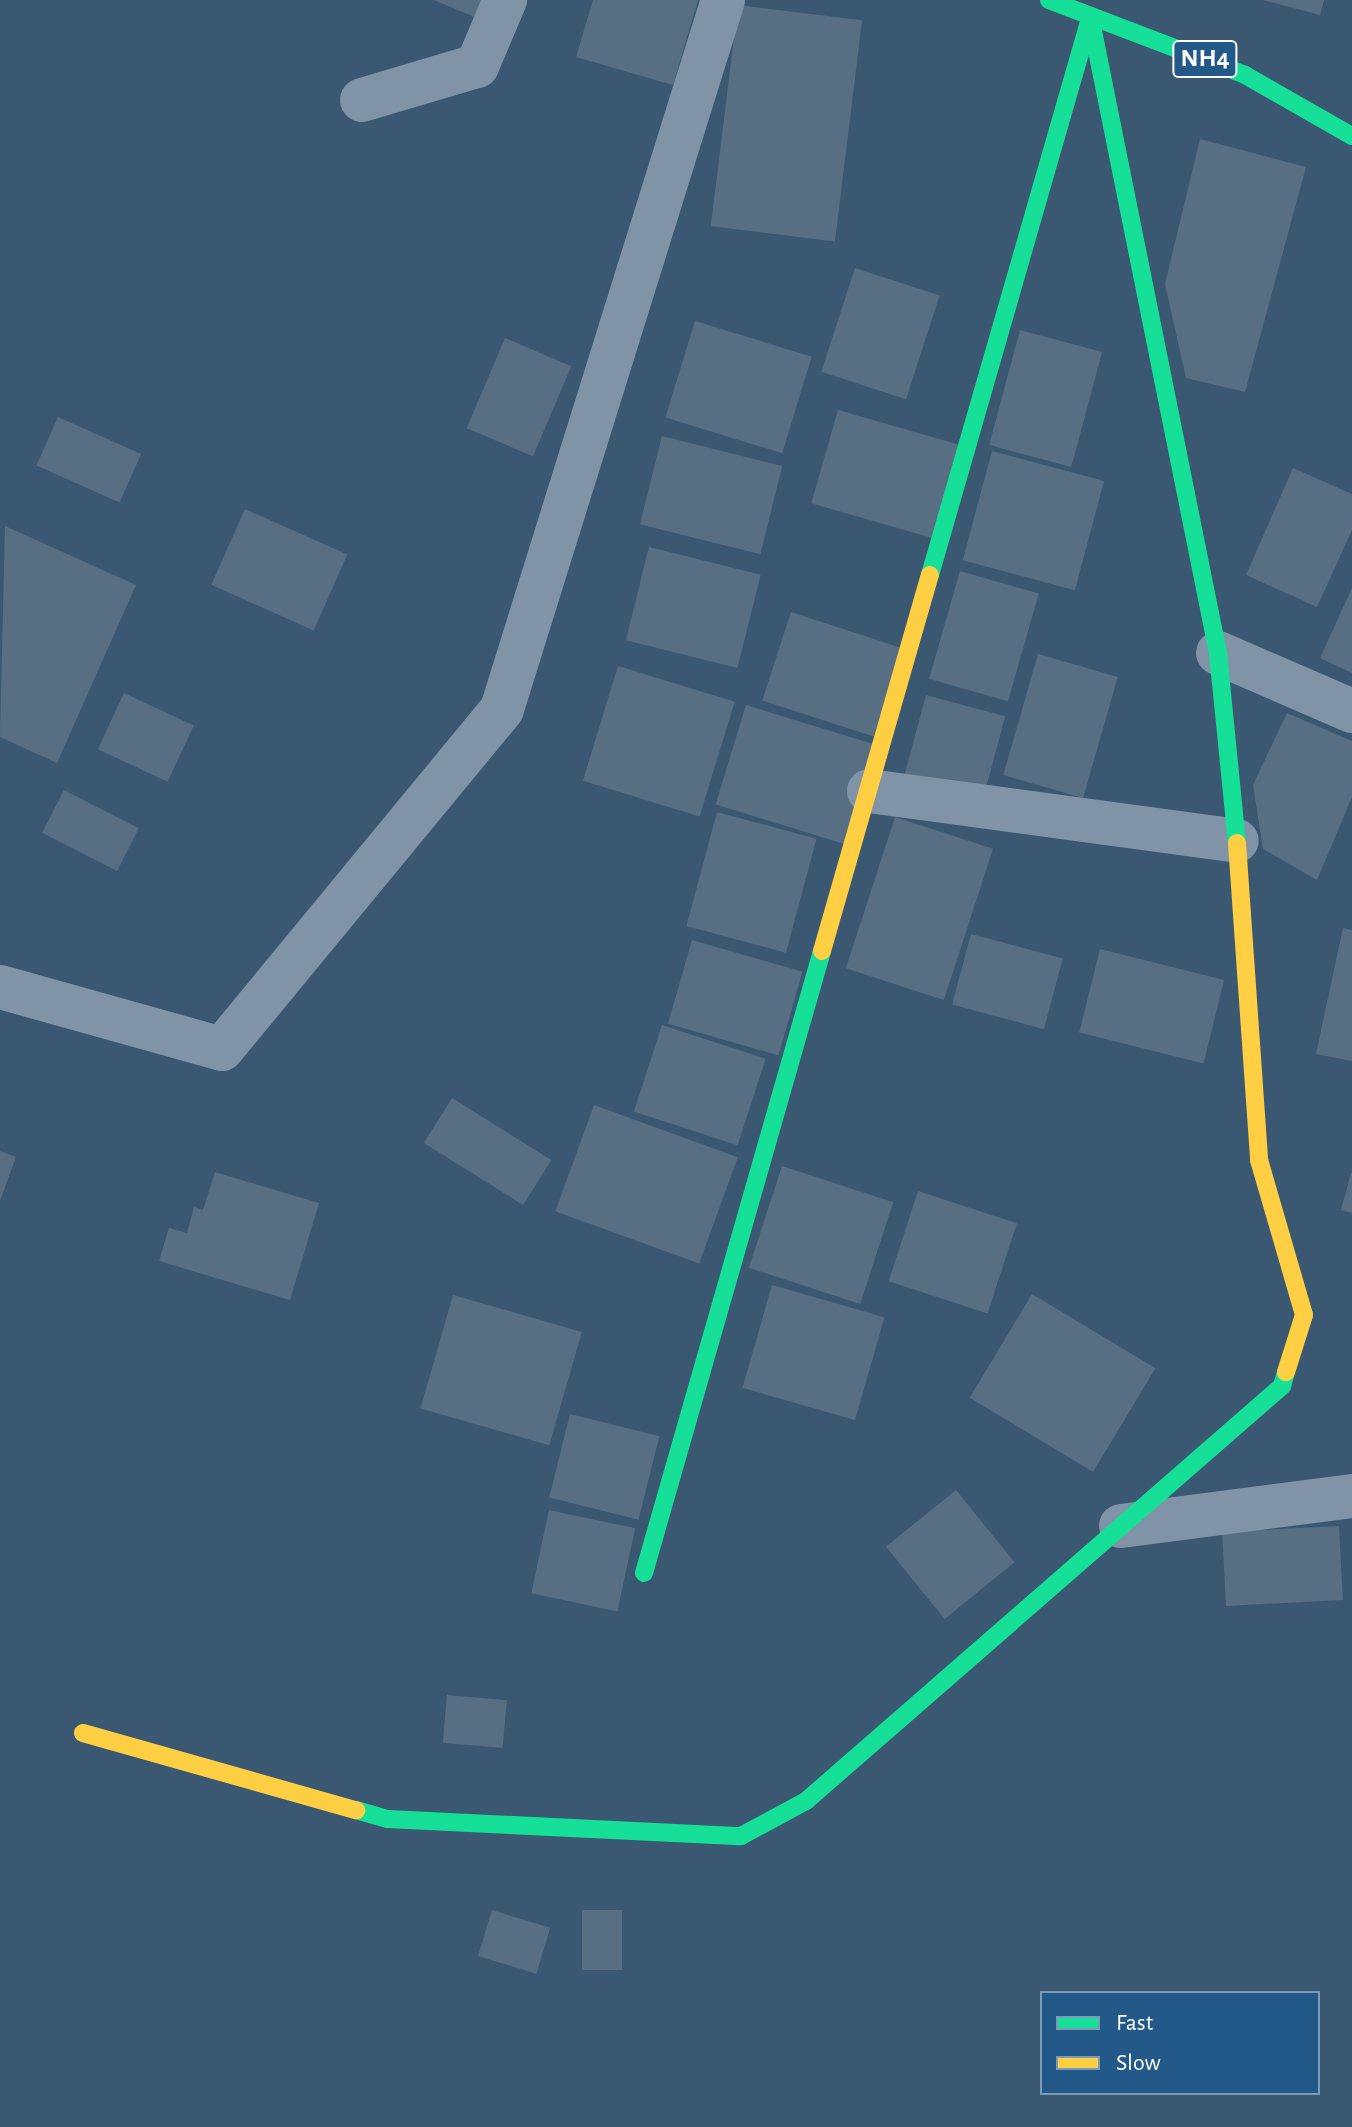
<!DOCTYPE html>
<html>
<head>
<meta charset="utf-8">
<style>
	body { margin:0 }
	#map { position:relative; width:1352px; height:2127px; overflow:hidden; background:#3a5871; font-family:"Alegreya Sans",sans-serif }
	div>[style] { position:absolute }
	.building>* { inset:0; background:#586f83; transform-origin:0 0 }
	.street>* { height:44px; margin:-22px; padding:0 22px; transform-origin:22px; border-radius:22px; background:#8194a7 }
	.fast>* { height:18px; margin:-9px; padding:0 9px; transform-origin:9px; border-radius:9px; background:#16e098 }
	.slow>* { height:18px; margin:-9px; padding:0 9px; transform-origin:9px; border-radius:9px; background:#ffcf43 }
	span { translate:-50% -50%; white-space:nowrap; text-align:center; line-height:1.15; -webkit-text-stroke:8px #235988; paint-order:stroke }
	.shield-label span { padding:2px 6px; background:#235988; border:2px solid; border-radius:6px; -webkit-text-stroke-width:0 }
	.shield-label { font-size:26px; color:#fff; font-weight:700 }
	.legend { position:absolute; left:1040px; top:1991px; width:280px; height:104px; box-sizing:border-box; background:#235988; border:2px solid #7b9bb8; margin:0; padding:10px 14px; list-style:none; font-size:24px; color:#fff }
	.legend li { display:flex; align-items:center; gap:16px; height:40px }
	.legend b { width:40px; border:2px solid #7b9bb8 }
</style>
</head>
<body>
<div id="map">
	<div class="building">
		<div style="clip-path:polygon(434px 0,485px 0,477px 18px)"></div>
		<div style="clip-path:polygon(593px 0,698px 0,673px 85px,576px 57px)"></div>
		<div style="clip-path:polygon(1263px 0,1324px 0,1320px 15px)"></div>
		<div style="left:738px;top:5px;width:125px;height:223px;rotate:7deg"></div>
		<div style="clip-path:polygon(1200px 139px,1306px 167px,1245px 392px,1186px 378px,1165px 284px)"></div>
		<div style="left:855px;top:268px;width:89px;height:109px;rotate:18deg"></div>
		<div style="left:695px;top:321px;width:122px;height:101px;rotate:17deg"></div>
		<div style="left:1020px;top:330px;width:85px;height:119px;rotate:15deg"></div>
		<div style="left:505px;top:338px;width:72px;height:98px;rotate:23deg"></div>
		<div style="left:838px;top:410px;width:127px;height:97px;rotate:16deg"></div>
		<div style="left:58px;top:417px;width:91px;height:53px;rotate:24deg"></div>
		<div style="left:662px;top:436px;width:124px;height:91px;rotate:14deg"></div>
		<div style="left:992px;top:451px;width:116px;height:113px;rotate:15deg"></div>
		<div style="clip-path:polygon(1293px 468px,1352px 494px,1352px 530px,1317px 607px,1246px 575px)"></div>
		<div style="left:245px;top:509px;width:112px;height:83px;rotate:24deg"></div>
		<div style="clip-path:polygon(5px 526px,136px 585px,57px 763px,0 737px)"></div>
		<div style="left:649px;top:547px;width:115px;height:96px;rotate:14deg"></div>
		<div style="left:960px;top:571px;width:82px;height:112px;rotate:16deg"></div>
		<div style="clip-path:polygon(1352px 588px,1352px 673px,1320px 658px)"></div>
		<div style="left:791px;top:612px;width:117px;height:93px;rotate:18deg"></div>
		<div style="left:1038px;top:654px;width:83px;height:126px;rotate:16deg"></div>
		<div style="left:618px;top:666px;width:122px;height:120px;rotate:17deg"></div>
		<div style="left:124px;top:693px;width:77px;height:62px;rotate:25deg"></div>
		<div style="left:926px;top:695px;width:82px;height:88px;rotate:15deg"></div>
		<div style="left:746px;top:705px;width:134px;height:104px;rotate:17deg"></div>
		<div style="clip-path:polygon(1287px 713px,1352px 741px,1352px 797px,1317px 880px,1263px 849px,1253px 785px)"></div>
		<div style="left:64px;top:790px;width:84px;height:48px;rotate:27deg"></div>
		<div style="left:717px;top:812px;width:103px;height:118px;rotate:15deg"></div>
		<div style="left:895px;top:817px;width:103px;height:159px;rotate:18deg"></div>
		<div style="clip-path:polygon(1343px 928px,1352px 930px,1352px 1061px,1316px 1054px)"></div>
		<div style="left:971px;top:934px;width:95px;height:73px;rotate:15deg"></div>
		<div style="left:692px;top:940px;width:115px;height:87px;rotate:16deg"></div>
		<div style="left:1100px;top:949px;width:128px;height:86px;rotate:14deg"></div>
		<div style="left:662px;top:1025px;width:109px;height:91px;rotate:18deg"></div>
		<div style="left:452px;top:1098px;width:117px;height:53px;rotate:32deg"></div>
		<div style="left:594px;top:1105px;width:153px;height:113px;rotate:20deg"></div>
		<div style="clip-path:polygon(0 1151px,16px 1157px,0 1201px)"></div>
		<div style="left:782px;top:1166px;width:117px;height:107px;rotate:18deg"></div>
		<div style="clip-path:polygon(215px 1172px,319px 1203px,290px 1300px,159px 1261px,169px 1228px,187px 1233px,194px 1207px,203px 1210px)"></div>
		<div style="clip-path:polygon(1351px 1173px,1352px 1173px,1352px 1213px,1341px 1210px)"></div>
		<div style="left:918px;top:1191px;width:104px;height:95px;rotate:18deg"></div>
		<div style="left:772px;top:1285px;width:117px;height:107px;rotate:16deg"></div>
		<div style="left:1032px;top:1294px;width:144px;height:121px;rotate:31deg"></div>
		<div style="left:453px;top:1295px;width:134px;height:118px;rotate:16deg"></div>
		<div style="left:570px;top:1414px;width:92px;height:86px;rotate:14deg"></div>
		<div style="left:956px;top:1490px;width:93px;height:90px;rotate:51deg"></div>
		<div style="left:549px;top:1510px;width:88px;height:85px;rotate:12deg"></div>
		<div style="left:1339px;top:1526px;width:74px;height:117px;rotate:87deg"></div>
		<div style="left:447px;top:1695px;width:60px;height:48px;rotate:5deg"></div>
		<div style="left:492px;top:1910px;width:61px;height:48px;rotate:17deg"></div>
		<div style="left:582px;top:1910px;width:40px;height:60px"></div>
	</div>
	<div class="street">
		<div style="left:362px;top:100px;width:120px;rotate:-16.5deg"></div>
		<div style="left:477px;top:66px;width:72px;rotate:-67deg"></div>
		<div style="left:1218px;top:653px;width:146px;rotate:23.4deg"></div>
		<div style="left:869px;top:791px;width:371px;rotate:7.7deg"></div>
		<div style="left:0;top:987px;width:230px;rotate:15.6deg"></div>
		<div style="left:222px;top:1049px;width:440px;rotate:-50.5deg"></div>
		<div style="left:502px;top:709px;width:743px;rotate:-72.69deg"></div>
		<div style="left:1121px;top:1526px;width:233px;rotate:-7.4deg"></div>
	</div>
	<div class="fast">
		<div style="left:1049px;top:0;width:210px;rotate:20.9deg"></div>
		<div style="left:1245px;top:75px;width:123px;rotate:29.7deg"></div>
		<div style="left:1090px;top:16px;width:650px;rotate:78.64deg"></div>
		<div style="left:1218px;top:653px;width:191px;rotate:84.3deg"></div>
		<div style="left:930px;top:575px;width:575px;rotate:-73.96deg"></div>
		<div style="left:644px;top:1573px;width:647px;rotate:-74.03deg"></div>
		<div style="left:356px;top:1810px;width:33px;rotate:16deg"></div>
		<div style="left:388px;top:1819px;width:353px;rotate:2.8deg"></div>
		<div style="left:741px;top:1836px;width:74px;rotate:-28.3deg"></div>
		<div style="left:806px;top:1801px;width:632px;rotate:-41.08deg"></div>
		<div style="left:1282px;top:1386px;width:15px;rotate:-74deg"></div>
	</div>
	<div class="slow">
		<div style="left:1237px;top:843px;width:318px;rotate:86deg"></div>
		<div style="left:1259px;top:1160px;width:161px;rotate:73.8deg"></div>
		<div style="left:1304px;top:1315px;width:60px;rotate:107.5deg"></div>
		<div style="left:822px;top:951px;width:391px;rotate:-74deg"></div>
		<div style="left:83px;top:1733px;width:284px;rotate:15.8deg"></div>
	</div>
	<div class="shield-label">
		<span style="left:1205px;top:59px">NH4</span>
	</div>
	<ul class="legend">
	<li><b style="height:10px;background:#16e098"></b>Fast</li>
	<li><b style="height:10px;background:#ffcf43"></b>Slow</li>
	</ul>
</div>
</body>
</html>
